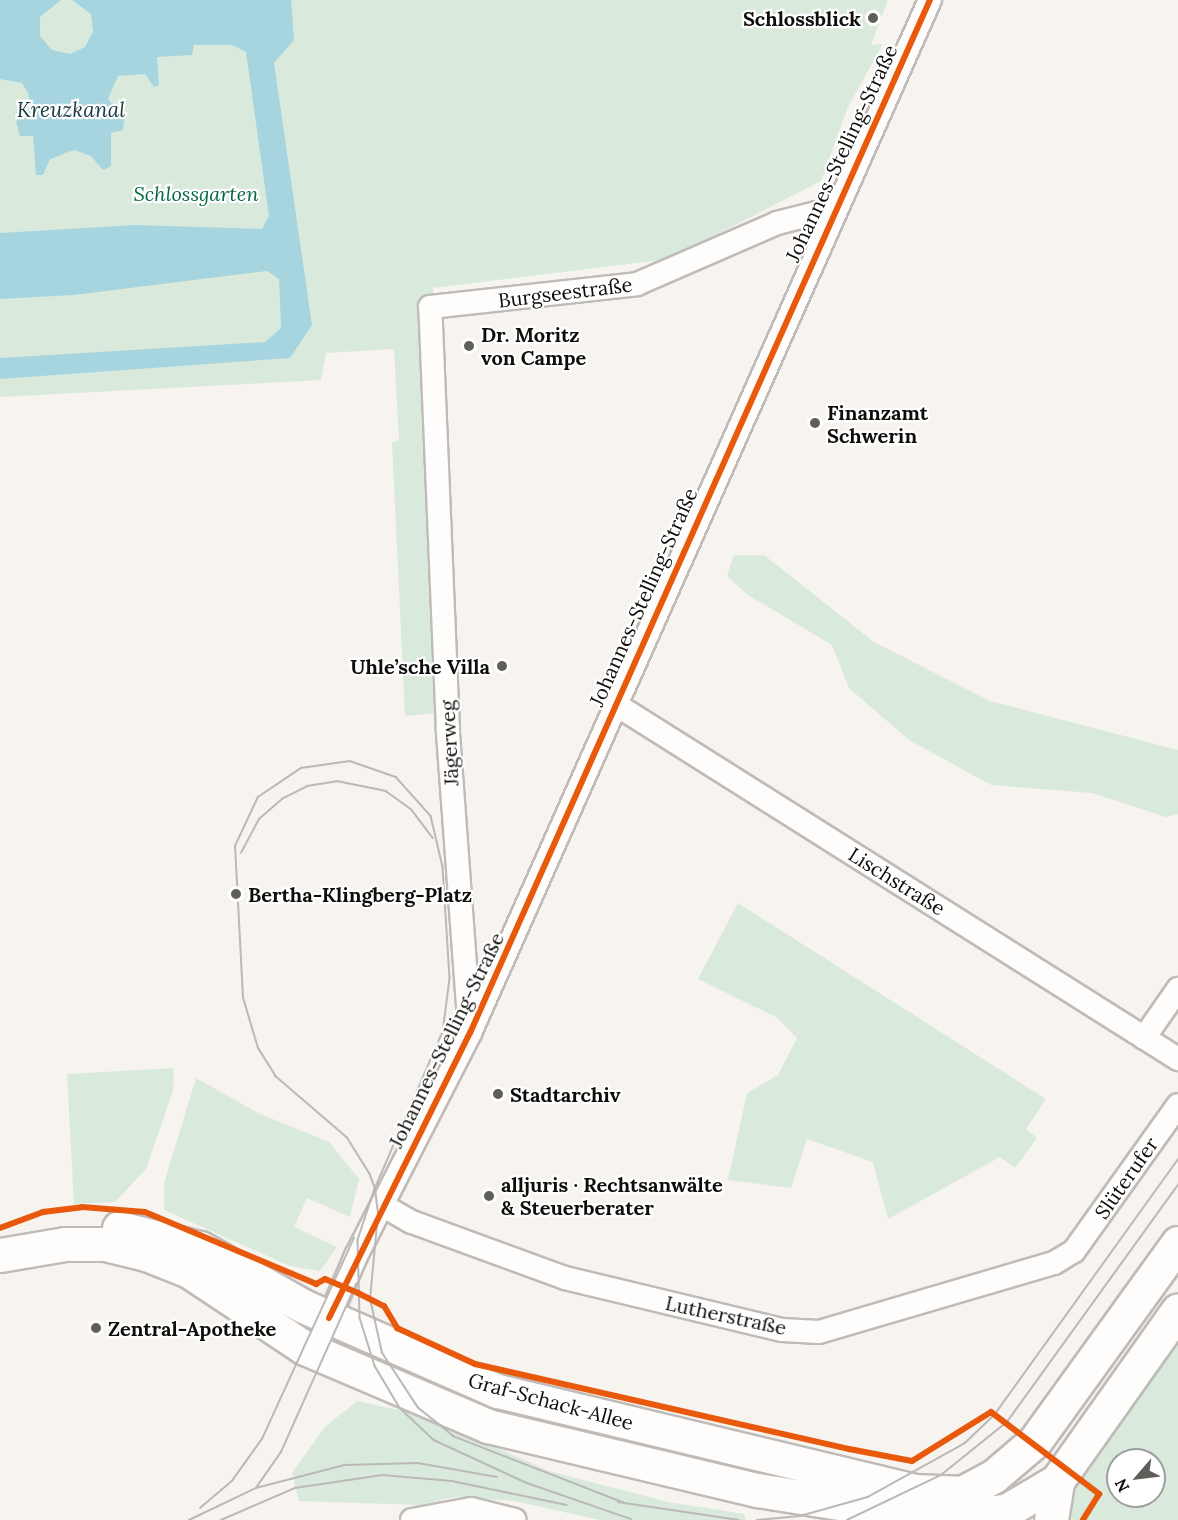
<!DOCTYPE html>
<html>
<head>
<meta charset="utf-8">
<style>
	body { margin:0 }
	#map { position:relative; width:1178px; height:1520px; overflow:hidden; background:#f7f3ee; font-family:Lora,serif }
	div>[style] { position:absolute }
	.green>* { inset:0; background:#d9eadc }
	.water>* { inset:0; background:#a6d5df }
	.roads { filter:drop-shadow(2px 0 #bfbbb8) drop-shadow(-2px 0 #bfbbb8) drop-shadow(0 2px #bfbbb8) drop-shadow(0 -2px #bfbbb8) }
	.street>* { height:22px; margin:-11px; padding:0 11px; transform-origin:11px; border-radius:11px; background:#fefdfc }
	.secondary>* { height:33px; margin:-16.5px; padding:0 16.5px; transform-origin:16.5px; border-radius:16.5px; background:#fefdfc }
	.tram>* { height:1.5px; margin:-0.75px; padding:0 0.75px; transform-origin:0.75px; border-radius:0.75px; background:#bab9b8 }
	.cycleway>* { height:6px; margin:-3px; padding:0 3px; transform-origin:3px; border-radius:3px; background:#e8590c }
	.dots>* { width:16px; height:16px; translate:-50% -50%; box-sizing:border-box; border:3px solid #fff; border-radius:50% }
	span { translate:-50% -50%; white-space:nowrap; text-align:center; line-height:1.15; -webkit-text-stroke:4.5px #fff; paint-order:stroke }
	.poi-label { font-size:20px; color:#0f0d0a; font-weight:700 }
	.right { translate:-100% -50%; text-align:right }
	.left { translate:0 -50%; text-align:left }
	.street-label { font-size:20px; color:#0f0d0a }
	.park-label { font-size:20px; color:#076842; font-style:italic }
	.water-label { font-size:21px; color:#193b42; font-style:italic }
	.north { position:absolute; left:1106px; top:1448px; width:60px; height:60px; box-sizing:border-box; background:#fff; border:2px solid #9f9e9d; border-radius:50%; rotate:242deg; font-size:16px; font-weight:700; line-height:24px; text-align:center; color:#0f0d0a }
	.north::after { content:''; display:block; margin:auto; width:21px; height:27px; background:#605e5a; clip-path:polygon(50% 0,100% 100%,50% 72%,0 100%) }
</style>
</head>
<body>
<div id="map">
	<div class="green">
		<div style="clip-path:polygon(0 0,888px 0,871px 45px,883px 44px,848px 107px,821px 181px,669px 259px,433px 288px,447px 712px,405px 716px,392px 443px,399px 440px,394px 349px,326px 353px,321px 380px,0 397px)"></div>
		<div style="clip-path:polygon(734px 555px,764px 555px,874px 642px,990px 701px,1178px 750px,1178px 814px,1166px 817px,1092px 793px,991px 785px,909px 740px,849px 688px,832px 645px,748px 595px,727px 576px)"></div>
		<div style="clip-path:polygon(738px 903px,1046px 1099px,1026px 1129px,1037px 1138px,1015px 1168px,1000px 1157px,888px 1219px,873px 1162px,807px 1139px,791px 1188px,728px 1180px,747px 1093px,778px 1075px,797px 1038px,776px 1017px,698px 979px)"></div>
		<div style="clip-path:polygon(174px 1068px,173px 1091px,146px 1169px,115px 1202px,74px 1204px,67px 1074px)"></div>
		<div style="clip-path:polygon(196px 1078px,258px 1113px,329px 1142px,359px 1179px,350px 1217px,307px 1198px,294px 1227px,337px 1247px,320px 1271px,290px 1266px,164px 1210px,164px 1183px)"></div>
		<div style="clip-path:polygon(evenodd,1178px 1310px,1178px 1520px,1053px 1520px,1178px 1310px,1118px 1460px,1154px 1460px,1154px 1496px,1118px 1496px,1118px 1460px)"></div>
		<div style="clip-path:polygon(357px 1401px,426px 1416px,549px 1471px,668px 1502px,744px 1514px,746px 1520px,600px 1520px,514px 1501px,454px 1497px,420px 1505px,299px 1501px,292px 1473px,325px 1427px)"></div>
	</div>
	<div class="water">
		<div style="clip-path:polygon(0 0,61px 0,40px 17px,40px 36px,52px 50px,70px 54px,85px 47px,93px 32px,91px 14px,72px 0,291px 0,294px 40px,274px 63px,312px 325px,290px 358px,0 379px,0 358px,265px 342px,281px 328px,279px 279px,267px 271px,74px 295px,0 299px,0 233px,135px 225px,262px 229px,269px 216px,246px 52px,232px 45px,194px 45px,192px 55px,157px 57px,159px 85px,154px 87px,145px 74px,118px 76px,108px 99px,124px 119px,123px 130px,111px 133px,111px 166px,103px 170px,91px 156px,74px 150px,50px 159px,43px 175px,36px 175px,33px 136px,20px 136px,16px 122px,31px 105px,28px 93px,22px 83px,0 79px)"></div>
	</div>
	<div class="roads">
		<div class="street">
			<div style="left:615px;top:704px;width:666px;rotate:32.23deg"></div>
			<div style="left:470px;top:1033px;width:304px;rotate:-94.2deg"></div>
			<div style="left:448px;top:730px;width:423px;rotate:-92.4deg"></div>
			<div style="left:430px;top:307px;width:208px;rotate:-6.3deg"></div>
			<div style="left:637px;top:284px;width:153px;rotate:-23.5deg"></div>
			<div style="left:777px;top:223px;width:40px;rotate:-14.4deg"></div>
			<div style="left:816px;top:213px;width:14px;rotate:17deg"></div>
			<div style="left:1144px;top:1038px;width:60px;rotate:-55.2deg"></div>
			<div style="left:382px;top:1205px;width:34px;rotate:30deg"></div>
			<div style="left:412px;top:1222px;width:163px;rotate:20.1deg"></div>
			<div style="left:565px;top:1278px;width:223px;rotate:13.5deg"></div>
			<div style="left:782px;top:1330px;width:37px;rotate:3deg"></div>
			<div style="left:819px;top:1332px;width:245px;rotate:-16.4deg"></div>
			<div style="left:1054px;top:1263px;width:23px;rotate:-31deg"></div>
			<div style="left:1074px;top:1251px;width:179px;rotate:-54.5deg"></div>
			<div style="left:315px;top:1352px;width:104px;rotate:-66.9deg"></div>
			<div style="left:356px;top:1256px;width:250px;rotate:-62.9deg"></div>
			<div style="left:470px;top:1033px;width:1131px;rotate:-66deg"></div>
			<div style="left:412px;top:1520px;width:60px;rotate:-10.6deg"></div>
			<div style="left:471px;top:1509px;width:45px;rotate:14deg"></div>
		</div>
		<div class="secondary">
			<div style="left:119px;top:1228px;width:83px;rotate:13.9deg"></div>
			<div style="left:200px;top:1248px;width:118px;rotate:29.4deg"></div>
			<div style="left:303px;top:1306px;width:213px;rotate:23.6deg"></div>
			<div style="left:498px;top:1391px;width:428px;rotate:13.5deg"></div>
			<div style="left:914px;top:1491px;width:52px;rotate:2.2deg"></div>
			<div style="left:0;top:1255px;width:66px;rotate:-9.6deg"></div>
			<div style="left:65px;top:1244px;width:40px"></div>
			<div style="left:105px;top:1244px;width:42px;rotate:13.7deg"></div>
			<div style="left:146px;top:1254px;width:46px;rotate:21.6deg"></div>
			<div style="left:189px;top:1271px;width:139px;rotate:33.6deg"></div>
			<div style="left:305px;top:1348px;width:199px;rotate:23.1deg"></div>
			<div style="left:488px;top:1426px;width:277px;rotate:13.4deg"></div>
			<div style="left:757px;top:1490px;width:178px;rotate:9deg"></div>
			<div style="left:933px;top:1518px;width:73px;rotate:-5.5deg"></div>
			<div style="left:1006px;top:1511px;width:59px;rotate:-30.5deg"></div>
			<div style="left:1057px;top:1481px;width:209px;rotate:-54.7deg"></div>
			<div style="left:947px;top:1501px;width:53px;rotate:-28deg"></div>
			<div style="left:994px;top:1476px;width:54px;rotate:-40.5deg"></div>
			<div style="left:1035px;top:1441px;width:244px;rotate:-54.2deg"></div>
			<div style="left:1051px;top:1520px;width:39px;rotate:-81deg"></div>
		</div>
	</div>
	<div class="tram">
		<div style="left:241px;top:853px;width:38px;rotate:-62deg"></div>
		<div style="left:259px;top:819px;width:30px;rotate:-41deg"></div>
		<div style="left:282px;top:799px;width:28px;rotate:-27deg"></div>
		<div style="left:307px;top:786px;width:30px;rotate:-9deg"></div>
		<div style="left:337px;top:781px;width:50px;rotate:11.5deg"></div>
		<div style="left:386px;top:791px;width:32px;rotate:36deg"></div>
		<div style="left:412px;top:810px;width:35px;rotate:53deg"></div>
		<div style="left:256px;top:1488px;width:44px;rotate:-55.2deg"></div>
		<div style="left:281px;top:1452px;width:184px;rotate:-65.9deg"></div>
		<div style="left:618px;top:1502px;width:122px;rotate:8.5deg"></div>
		<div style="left:626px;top:1504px;width:185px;rotate:-158.7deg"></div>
		<div style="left:454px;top:1437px;width:46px;rotate:-141.1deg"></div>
		<div style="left:418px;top:1408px;width:66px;rotate:-123.2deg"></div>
		<div style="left:382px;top:1353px;width:55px;rotate:-102.5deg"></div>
		<div style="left:370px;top:1299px;width:85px;rotate:-84.6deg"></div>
		<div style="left:378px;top:1214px;width:25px;rotate:-97deg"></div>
		<div style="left:375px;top:1189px;width:15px;rotate:-110deg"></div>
		<div style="left:370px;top:1175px;width:44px;rotate:-121.9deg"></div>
		<div style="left:347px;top:1138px;width:94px;rotate:-139.3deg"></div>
		<div style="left:276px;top:1077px;width:34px;rotate:-122deg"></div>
		<div style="left:258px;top:1048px;width:52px;rotate:-106.7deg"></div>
		<div style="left:243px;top:998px;width:152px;rotate:-93deg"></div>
		<div style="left:235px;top:846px;width:54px;rotate:-64.9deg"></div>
		<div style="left:258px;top:797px;width:52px;rotate:-34deg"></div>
		<div style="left:301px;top:768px;width:49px;rotate:-8.1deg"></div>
		<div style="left:350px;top:761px;width:49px;rotate:19.2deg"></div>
		<div style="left:396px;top:777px;width:52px;rotate:48.1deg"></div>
		<div style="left:431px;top:816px;width:52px;rotate:76.8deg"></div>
		<div style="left:443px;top:867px;width:112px;rotate:86.4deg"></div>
		<div style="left:450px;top:979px;width:53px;rotate:97.5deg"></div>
		<div style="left:443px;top:1032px;width:171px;rotate:113.4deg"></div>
		<div style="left:375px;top:1189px;width:54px;rotate:108.4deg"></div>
		<div style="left:358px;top:1240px;width:78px;rotate:88.5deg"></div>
		<div style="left:360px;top:1318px;width:50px;rotate:72.6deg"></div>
		<div style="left:375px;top:1366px;width:49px;rotate:59.2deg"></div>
		<div style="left:400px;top:1408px;width:47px;rotate:43.3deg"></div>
		<div style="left:434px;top:1440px;width:102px;rotate:24.8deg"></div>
		<div style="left:527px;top:1483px;width:110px;rotate:19.1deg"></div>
		<div style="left:200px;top:1508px;width:42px;rotate:-40.2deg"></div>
		<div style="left:232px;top:1481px;width:52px;rotate:-54.5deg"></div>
		<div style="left:262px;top:1439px;width:221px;rotate:-65.4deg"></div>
		<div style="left:189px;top:1520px;width:74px;rotate:-25.5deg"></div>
		<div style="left:256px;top:1488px;width:92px;rotate:-14.5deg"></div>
		<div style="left:345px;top:1465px;width:73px;rotate:-1.6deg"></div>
		<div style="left:418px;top:1463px;width:80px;rotate:10deg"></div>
		<div style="left:221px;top:1520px;width:81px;rotate:-23.4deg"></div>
		<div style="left:295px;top:1488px;width:88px;rotate:-8.5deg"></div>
		<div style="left:382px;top:1475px;width:70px;rotate:4.9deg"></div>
		<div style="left:452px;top:1481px;width:117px;rotate:11.8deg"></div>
		<div style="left:757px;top:1520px;width:43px;rotate:-5.3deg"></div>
		<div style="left:800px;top:1516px;width:71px;rotate:-15.6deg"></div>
		<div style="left:868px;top:1497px;width:111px;rotate:-29.1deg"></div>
		<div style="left:965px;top:1443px;width:42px;rotate:-44deg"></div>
		<div style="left:995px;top:1414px;width:314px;rotate:-54.3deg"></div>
		<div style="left:847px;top:1520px;width:104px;rotate:-25.6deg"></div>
		<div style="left:941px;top:1475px;width:85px;rotate:-38.8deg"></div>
		<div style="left:1007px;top:1422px;width:292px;rotate:-54.2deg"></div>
	</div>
	<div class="cycleway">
		<div style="left:0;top:1228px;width:46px;rotate:-20.4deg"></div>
		<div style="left:43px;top:1212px;width:39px;rotate:-7deg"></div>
		<div style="left:82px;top:1207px;width:63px;rotate:4.5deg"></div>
		<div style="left:145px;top:1212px;width:186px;rotate:22.8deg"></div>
		<div style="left:316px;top:1284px;width:10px;rotate:-29deg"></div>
		<div style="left:325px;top:1279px;width:36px;rotate:23deg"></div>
		<div style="left:358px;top:1293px;width:29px;rotate:27deg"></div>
		<div style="left:384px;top:1306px;width:26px;rotate:59deg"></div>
		<div style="left:397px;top:1328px;width:86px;rotate:24.8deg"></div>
		<div style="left:475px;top:1364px;width:384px;rotate:12.8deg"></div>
		<div style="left:849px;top:1449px;width:64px;rotate:10.8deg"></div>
		<div style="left:912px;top:1461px;width:93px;rotate:-31.8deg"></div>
		<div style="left:991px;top:1412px;width:136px;rotate:37.2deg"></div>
		<div style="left:1099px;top:1494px;width:31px;rotate:122deg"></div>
		<div style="left:329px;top:1318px;width:318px;rotate:-63.7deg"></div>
		<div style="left:470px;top:1033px;width:1131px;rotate:-66deg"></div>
	</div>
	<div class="dots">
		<div style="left:873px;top:18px;background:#605e5a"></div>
		<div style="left:469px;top:346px;background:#605e5a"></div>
		<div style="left:815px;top:423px;background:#605e5a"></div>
		<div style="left:502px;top:666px;background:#605e5a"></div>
		<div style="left:236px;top:894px;background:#605e5a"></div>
		<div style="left:498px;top:1094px;background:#605e5a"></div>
		<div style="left:489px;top:1196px;background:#605e5a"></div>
		<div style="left:96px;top:1328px;background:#605e5a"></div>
	</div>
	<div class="poi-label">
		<span class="right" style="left:861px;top:18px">Schlossblick</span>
		<span class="left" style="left:481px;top:346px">Dr. Moritz<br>von Campe</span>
		<span class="left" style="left:827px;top:424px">Finanzamt<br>Schwerin</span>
		<span class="right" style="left:490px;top:666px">Uhle’sche Villa</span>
		<span class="left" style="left:248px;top:894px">Bertha-Klingberg-Platz</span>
		<span class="left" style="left:510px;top:1094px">Stadtarchiv</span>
		<span class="left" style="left:501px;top:1196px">alljuris · Rechtsanwälte<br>&amp; Steuerberater</span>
		<span class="left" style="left:108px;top:1328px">Zentral-Apotheke</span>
	</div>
	<div class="street-label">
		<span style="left:841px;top:153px;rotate:-65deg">Johannes-Stelling-Straße</span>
		<span style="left:565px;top:292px;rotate:-7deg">Burgseestraße</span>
		<span style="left:643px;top:597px;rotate:-66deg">Johannes-Stelling-Straße</span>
		<span style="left:449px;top:743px;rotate:-93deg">Jägerweg</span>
		<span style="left:897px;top:881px;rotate:32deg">Lischstraße</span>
		<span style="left:446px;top:1040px;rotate:-64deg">Johannes-Stelling-Straße</span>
		<span style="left:1126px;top:1178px;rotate:-55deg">Slüterufer</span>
		<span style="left:726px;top:1315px;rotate:12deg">Lutherstraße</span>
		<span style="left:551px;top:1401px;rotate:15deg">Graf-Schack-Allee</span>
	</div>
	<div class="park-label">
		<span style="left:196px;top:193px">Schlossgarten</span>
	</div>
	<div class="water-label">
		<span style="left:71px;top:110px">Kreuzkanal</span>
	</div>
	<div class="north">N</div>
</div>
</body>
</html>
